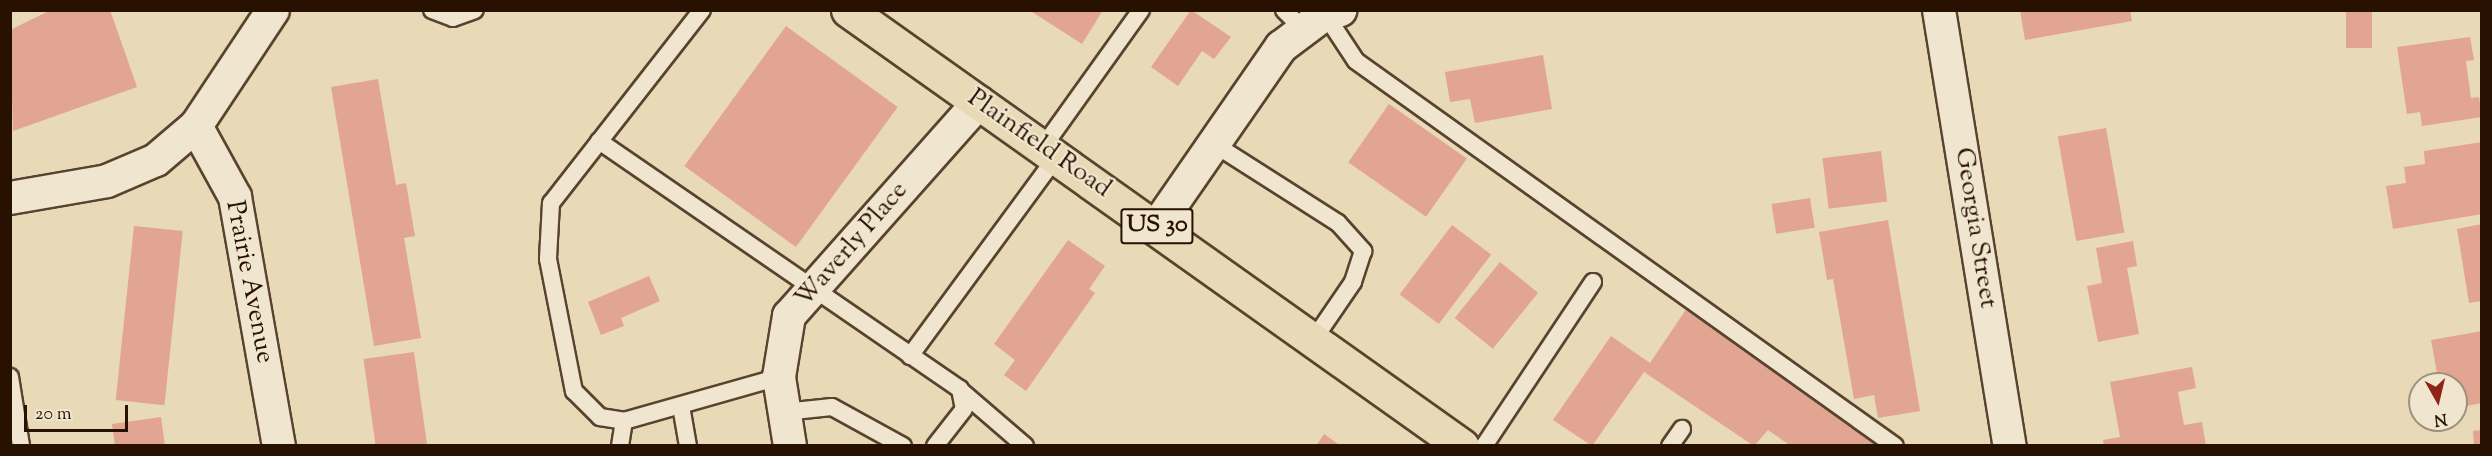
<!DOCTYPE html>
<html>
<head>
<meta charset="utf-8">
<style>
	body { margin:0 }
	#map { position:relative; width:2492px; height:456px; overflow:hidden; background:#e8d9b7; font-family:"Sorts Mill Goudy",serif }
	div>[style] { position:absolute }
	.building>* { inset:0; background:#e2a592; transform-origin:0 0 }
	.roads { filter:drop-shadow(2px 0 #59432e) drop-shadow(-2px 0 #59432e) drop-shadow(0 2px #59432e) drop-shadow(0 -2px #59432e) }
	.lane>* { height:16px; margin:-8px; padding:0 8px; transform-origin:8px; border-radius:8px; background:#f0e6d0 }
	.street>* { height:32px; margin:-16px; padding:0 16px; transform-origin:16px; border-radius:16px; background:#f0e6d0 }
	.primary>* { height:33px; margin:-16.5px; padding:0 16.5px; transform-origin:16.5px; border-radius:16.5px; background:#e8d9b7 }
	span { translate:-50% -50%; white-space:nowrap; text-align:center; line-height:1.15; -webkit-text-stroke:4.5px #f0e6d0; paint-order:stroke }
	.shield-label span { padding:2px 4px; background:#f0e6d0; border:2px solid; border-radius:4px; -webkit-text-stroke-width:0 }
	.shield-label { font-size:24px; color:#291101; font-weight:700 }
	.street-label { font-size:26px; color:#291101 }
	.frame { position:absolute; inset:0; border:12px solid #291101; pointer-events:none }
	.north { position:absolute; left:2408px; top:372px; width:60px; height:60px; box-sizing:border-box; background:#f0e6d0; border:2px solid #a0917d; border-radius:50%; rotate:172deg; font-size:16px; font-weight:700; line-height:24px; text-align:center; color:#291101 }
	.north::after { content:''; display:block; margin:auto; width:21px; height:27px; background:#8f2418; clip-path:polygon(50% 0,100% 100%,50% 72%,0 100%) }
	.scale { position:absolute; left:24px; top:405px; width:104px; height:27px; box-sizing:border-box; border:3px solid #291101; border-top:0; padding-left:8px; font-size:18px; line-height:21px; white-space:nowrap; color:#291101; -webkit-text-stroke:4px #f0e6d0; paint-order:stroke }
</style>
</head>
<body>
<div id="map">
	<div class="building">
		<div style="clip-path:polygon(51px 10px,110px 10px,137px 87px,13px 131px,10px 30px)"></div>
		<div style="clip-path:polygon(1029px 10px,1103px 10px,1082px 44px)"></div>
		<div style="clip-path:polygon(1191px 10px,1231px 37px,1214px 59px,1202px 51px,1178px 86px,1151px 67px)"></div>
		<div style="clip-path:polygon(2020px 10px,2130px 10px,2132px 21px,2025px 40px)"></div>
		<div style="left:2346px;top:10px;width:26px;height:38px"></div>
		<div style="left:786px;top:26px;width:138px;height:173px;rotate:36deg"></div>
		<div style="clip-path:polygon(2470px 37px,2474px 60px,2466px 61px,2471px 98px,2479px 97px,2482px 117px,2422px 126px,2420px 112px,2407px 114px,2397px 47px)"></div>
		<div style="clip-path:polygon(1543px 55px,1552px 109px,1475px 123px,1470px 99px,1450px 102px,1445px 72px)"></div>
		<div style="clip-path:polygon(378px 79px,396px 185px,406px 183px,415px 236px,404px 238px,421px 338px,374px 346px,331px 87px)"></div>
		<div style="left:1389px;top:104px;width:95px;height:71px;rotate:35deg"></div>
		<div style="left:2106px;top:128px;width:106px;height:49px;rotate:80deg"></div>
		<div style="clip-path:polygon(2482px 142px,2482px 214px,2393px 229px,2386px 186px,2406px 183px,2404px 167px,2425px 164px,2424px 151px)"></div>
		<div style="left:1881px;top:151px;width:51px;height:59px;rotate:83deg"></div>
		<div style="left:1810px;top:198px;width:30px;height:39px;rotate:81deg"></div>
		<div style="clip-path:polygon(1888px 220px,1920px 411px,1878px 418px,1874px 395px,1854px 399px,1833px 279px,1827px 280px,1819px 232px)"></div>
		<div style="clip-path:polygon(2482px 224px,2482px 301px,2469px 303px,2457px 229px)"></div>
		<div style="left:1452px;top:225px;width:49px;height:87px;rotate:37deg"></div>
		<div style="left:134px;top:226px;width:49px;height:175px;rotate:6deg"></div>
		<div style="clip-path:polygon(1068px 240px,1105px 266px,1089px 289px,1095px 293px,1026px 391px,1004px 375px,1015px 360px,994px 344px)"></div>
		<div style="clip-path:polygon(2133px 241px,2137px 266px,2127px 268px,2139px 334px,2098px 342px,2087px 286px,2102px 283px,2096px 248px)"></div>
		<div style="left:1500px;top:262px;width:49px;height:72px;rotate:39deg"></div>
		<div style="clip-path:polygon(649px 276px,660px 301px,621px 318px,624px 326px,601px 335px,588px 302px)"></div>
		<div style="clip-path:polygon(1687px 308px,1894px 446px,1791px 446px,1768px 430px,1754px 446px,1644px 372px,1592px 446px,1553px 420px,1611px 336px,1650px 363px)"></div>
		<div style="clip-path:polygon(2482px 331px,2482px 403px,2456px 408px,2456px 384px,2439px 384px,2431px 340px)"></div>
		<div style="left:414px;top:352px;width:95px;height:51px;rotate:82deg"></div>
		<div style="clip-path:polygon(2192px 367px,2196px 388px,2178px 392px,2184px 425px,2202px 422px,2206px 446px,2104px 446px,2103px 440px,2120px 437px,2110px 382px)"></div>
		<div style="clip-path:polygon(161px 417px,165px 446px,115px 446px,112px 424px)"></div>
		<div style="clip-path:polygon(2482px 430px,2482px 446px,2474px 446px,2473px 431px)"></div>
		<div style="clip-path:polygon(1324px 434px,1341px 446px,1316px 446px)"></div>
	</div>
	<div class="roads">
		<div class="lane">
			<div style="left:432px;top:10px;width:22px;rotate:21deg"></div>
			<div style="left:453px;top:18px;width:23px;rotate:-20deg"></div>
			<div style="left:702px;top:10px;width:245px;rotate:128deg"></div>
			<div style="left:551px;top:203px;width:56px;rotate:93.1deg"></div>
			<div style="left:548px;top:259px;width:135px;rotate:78.9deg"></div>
			<div style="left:574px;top:391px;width:37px;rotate:45deg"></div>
			<div style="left:600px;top:417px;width:24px;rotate:9deg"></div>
			<div style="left:624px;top:421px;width:161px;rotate:-15.8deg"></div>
			<div style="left:1284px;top:10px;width:28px;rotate:45deg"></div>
			<div style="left:1325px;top:14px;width:56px;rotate:56.6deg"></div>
			<div style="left:1356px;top:61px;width:662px;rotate:35.54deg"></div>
			<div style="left:599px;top:141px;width:438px;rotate:34.5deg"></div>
			<div style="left:960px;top:389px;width:20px;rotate:79deg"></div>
			<div style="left:964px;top:409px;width:47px;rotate:128.1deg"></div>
			<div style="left:1214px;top:144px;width:147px;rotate:32.5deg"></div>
			<div style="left:1338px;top:223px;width:38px;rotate:48deg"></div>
			<div style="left:1363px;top:251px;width:33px;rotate:108deg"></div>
			<div style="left:1353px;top:282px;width:69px;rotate:124.4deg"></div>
			<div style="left:1043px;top:147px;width:168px;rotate:-54.4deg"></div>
			<div style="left:910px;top:356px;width:248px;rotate:-53.7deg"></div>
			<div style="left:10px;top:377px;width:70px;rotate:80.9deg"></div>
			<div style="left:960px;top:390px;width:86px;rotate:40.7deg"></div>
			<div style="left:681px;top:406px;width:41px;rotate:80.1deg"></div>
			<div style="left:784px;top:412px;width:48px;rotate:-5.9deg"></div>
			<div style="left:832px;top:407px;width:81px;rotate:28.8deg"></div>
			<div style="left:620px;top:446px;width:25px;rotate:-81deg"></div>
			<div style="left:1484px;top:446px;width:197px;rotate:-56.4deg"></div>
			<div style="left:1670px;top:446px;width:21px;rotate:-55deg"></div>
		</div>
		<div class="street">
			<div style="left:1939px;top:10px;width:442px;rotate:80.8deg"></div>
			<div style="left:196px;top:126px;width:81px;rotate:61.2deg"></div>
			<div style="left:235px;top:197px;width:253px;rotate:80deg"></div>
			<div style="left:10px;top:198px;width:98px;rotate:-9.9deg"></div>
			<div style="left:107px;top:181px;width:53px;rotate:-23.2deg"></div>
			<div style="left:156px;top:160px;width:52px;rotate:-40.4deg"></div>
			<div style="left:196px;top:126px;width:139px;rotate:-56.4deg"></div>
			<div style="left:1157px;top:226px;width:218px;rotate:-55.3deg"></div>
			<div style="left:1281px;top:47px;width:55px;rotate:-36.9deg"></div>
			<div style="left:1325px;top:14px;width:16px;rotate:-14deg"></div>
			<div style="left:790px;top:446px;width:70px;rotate:-99.1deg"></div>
			<div style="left:779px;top:377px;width:62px;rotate:-80.7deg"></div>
			<div style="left:789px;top:316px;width:286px;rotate:-48.4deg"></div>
		</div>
		<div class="primary">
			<div style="left:848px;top:10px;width:753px;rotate:35.38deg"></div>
		</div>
	</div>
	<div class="shield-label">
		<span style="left:1157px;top:226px">US 30</span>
	</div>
	<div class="street-label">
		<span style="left:1039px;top:144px;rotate:35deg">Plainfield Road</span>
		<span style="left:1975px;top:228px;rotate:81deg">Georgia Street</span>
		<span style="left:852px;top:245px;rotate:-49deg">Waverly Place</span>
		<span style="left:249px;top:282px;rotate:79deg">Prairie Avenue</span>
	</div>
	<div class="frame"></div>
	<div class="north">N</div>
	<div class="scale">20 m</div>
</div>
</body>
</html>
